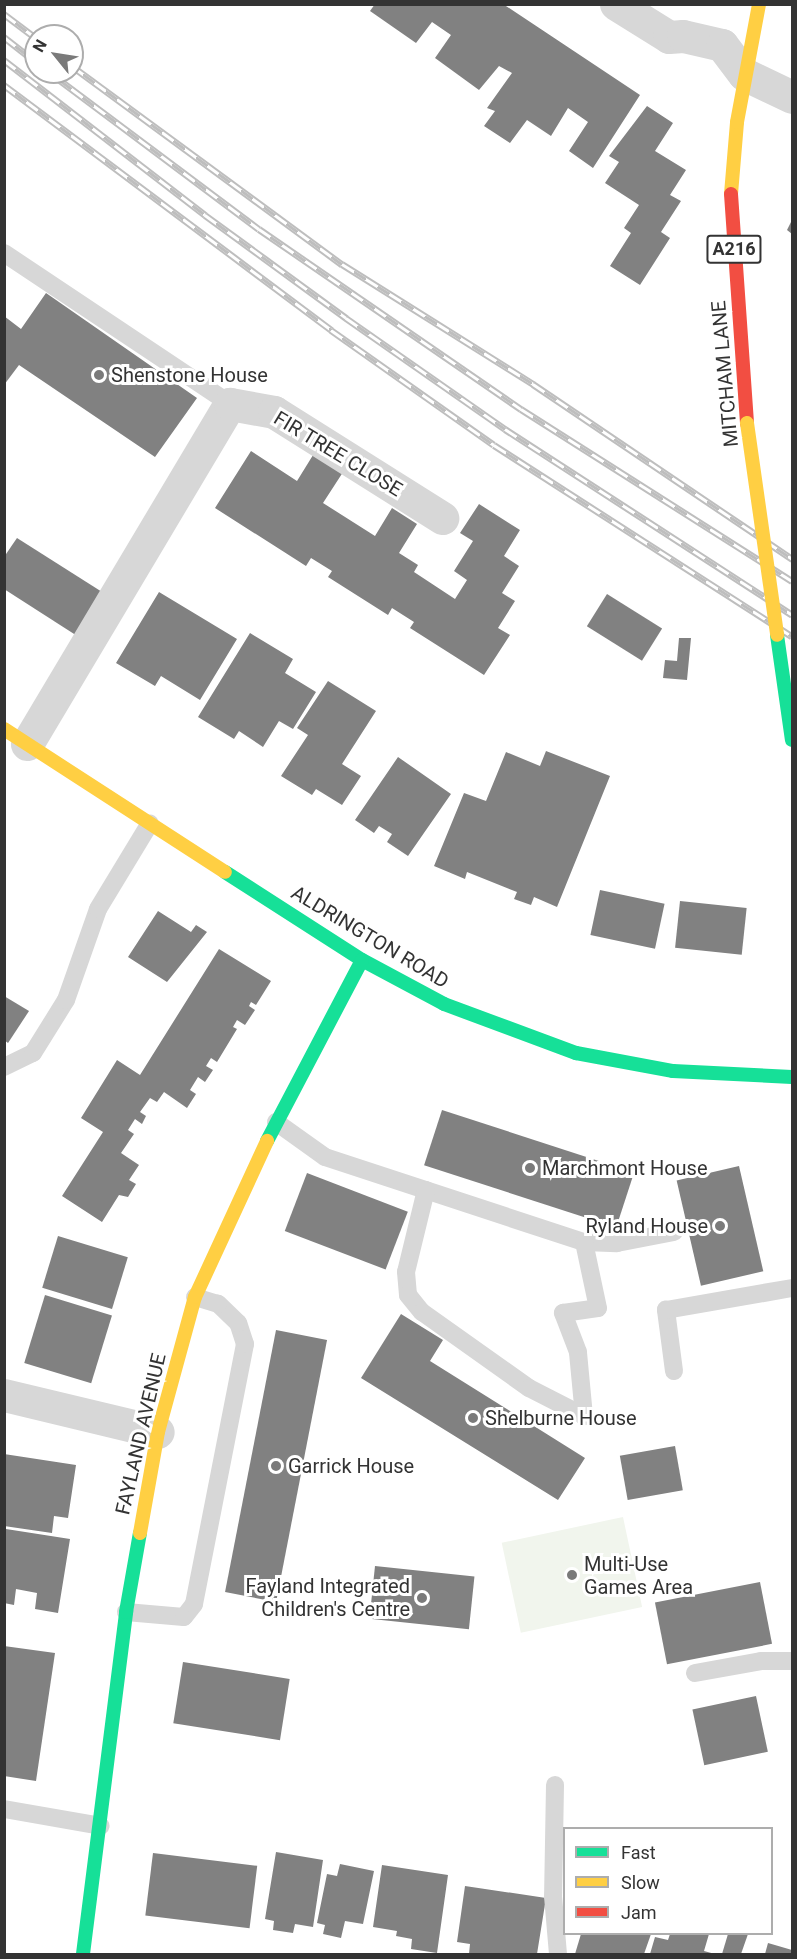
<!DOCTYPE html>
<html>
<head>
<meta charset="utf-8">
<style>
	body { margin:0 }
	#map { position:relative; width:797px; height:1959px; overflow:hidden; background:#fff; font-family:Roboto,sans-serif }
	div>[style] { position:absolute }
	.green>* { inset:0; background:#f1f5ed; transform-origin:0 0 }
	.building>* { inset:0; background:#818181; transform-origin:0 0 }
	.lane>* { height:18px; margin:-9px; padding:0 9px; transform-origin:9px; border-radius:9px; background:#d7d7d7 }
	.street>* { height:33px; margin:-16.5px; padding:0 16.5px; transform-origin:16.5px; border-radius:16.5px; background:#d7d7d7 }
	.fast>* { height:14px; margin:-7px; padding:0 7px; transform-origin:7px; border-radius:7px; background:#16e098 }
	.slow>* { height:14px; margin:-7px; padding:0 7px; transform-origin:7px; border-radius:7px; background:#ffcf43 }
	.jam>* { height:14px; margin:-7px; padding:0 7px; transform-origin:7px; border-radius:7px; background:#f24e42 }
	.rail>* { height:7px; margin-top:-3.5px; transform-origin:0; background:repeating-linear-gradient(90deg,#fff 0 14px,#bebebe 0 28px); box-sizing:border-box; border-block:2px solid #bebebe }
	.fast-bridge>* { height:14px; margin:-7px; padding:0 7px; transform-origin:7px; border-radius:7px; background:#16e098 }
	.slow-bridge>* { height:14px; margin:-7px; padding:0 7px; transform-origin:7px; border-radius:7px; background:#ffcf43 }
	.dots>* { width:16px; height:16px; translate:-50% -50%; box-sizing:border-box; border:3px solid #fff; border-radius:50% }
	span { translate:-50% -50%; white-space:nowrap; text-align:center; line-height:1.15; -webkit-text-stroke:6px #fff; paint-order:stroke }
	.shield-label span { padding:2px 4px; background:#fff; border:2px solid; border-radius:4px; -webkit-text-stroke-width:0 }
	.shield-label { font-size:18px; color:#333; font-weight:700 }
	.street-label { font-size:20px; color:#333 }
	.poi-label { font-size:20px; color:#333 }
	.left { translate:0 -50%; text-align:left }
	.right { translate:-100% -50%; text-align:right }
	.frame { position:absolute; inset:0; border:6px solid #333; pointer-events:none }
	.legend { position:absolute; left:563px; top:1827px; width:210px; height:108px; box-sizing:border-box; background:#fff; border:2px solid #adadad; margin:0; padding:8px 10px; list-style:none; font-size:18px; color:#333 }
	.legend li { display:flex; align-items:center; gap:12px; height:30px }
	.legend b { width:30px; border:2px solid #adadad }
	.north { position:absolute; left:24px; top:24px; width:60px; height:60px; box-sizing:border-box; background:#fff; border:2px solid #adadad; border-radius:50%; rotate:300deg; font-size:16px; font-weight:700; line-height:24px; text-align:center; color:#333 }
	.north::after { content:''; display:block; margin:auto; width:21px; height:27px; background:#7a7a7a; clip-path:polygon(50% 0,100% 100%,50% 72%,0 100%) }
</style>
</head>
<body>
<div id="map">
	<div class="green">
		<div style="left:623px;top:1517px;width:92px;height:124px;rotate:78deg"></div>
	</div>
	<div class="building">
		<div style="clip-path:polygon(375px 4px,503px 4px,640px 95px,593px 168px,569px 151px,588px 122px,568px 108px,551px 136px,527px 120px,510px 143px,484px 126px,495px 111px,487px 108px,512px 73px,499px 66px,479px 90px,435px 58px,451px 35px,432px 22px,416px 43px,370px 11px)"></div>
		<div style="clip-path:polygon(647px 106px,673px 123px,655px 151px,686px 170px,670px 195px,681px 201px,661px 232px,670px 238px,640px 285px,610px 266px,631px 233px,624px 228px,639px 205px,605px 183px,619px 162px,609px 156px)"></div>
		<div style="clip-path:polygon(792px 220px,792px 234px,787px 230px)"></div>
		<div style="clip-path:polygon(46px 293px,197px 398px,155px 457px,19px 365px,4px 385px,4px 316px,21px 329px)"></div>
		<div style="clip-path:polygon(318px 447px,347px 466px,323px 503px,375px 536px,392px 508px,417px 524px,399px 553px,418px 565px,414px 572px,455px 599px,467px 580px,454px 571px,473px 541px,460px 533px,479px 504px,520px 530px,504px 556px,519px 566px,502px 593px,515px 601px,498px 628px,510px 635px,484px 675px,410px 628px,414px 622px,392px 608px,388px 615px,328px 577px,332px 571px,311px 558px,306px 566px,215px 508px,251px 451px,297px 481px)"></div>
		<div style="clip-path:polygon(17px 538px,110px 597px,85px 641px,4px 589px,4px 557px)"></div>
		<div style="clip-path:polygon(159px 592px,237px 639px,200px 700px,161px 676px,155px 686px,116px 663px)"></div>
		<div style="left:607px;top:594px;width:65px;height:38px;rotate:32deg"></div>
		<div style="clip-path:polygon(250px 633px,293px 659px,285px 673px,316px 692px,293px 729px,279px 721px,263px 747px,239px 731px,234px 739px,198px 717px)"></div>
		<div style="clip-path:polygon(679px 638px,691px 638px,687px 680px,663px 678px,665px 660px,677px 661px)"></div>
		<div style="clip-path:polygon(328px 681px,376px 711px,342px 764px,361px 776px,342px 805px,316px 789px,312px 795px,281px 776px,308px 735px,297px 728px)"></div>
		<div style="clip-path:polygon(546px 751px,610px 776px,557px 907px,534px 897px,531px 905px,514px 899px,517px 892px,467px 872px,465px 879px,434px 866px,464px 793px,486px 801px,506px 752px,540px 766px)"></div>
		<div style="clip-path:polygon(398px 757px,451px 794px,408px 856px,387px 842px,392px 834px,379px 826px,374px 833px,355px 820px)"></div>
		<div style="left:600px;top:890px;width:66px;height:46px;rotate:12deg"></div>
		<div style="left:680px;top:901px;width:67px;height:47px;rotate:6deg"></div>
		<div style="clip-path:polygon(158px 911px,191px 932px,196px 925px,207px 932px,167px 982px,128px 957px)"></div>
		<div style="clip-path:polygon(219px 949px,271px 981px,256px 1005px,251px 1002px,249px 1006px,255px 1010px,245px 1025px,237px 1020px,233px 1027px,237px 1029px,217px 1062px,211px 1058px,206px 1066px,213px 1070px,205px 1082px,198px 1077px,190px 1090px,196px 1094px,187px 1108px,164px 1092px,157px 1102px,150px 1098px,140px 1112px,146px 1116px,142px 1124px,135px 1119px,128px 1130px,134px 1134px,121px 1153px,139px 1165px,129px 1180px,136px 1184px,128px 1197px,119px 1195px,102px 1222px,62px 1196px,103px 1132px,81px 1118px,117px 1060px,140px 1075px)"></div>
		<div style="clip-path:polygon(4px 996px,29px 1011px,8px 1043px,4px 1040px)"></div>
		<div style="left:442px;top:1110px;width:202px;height:58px;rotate:18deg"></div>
		<div style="left:739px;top:1166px;width:108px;height:64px;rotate:77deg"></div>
		<div style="left:307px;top:1173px;width:108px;height:62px;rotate:21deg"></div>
		<div style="left:58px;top:1236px;width:73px;height:54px;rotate:17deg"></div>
		<div style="left:45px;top:1295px;width:70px;height:71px;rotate:17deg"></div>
		<div style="clip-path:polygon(401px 1314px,443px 1340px,430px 1361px,585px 1458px,558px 1500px,361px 1378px)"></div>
		<div style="left:276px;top:1330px;width:52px;height:267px;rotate:11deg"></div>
		<div style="left:675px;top:1446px;width:45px;height:56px;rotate:80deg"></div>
		<div style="clip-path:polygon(4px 1454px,76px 1465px,68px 1518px,54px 1516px,52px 1533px,4px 1526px)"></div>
		<div style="clip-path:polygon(6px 1529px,70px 1539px,58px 1613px,35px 1609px,37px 1593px,16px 1589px,14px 1605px,4px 1603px)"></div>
		<div style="left:375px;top:1566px;width:100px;height:53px;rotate:6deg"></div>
		<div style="left:760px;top:1582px;width:63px;height:107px;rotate:79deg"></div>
		<div style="clip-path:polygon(4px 1646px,55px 1653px,36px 1781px,4px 1776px)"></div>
		<div style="left:183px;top:1662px;width:108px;height:62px;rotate:9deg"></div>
		<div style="left:756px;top:1696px;width:57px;height:65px;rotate:78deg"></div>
		<div style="clip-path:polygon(276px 1852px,323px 1860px,313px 1927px,295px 1924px,293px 1933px,273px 1930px,274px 1921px,265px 1919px)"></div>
		<div style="left:153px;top:1853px;width:105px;height:63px;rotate:7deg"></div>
		<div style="clip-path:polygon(340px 1864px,374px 1871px,363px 1924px,345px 1921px,341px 1938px,323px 1934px,325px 1925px,317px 1923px,327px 1874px,337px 1876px)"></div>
		<div style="clip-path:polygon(382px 1865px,448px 1875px,437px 1953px,411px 1949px,412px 1939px,396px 1936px,397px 1931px,373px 1927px)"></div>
		<div style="clip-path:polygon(465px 1886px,546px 1898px,537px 1954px,469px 1954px,470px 1944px,457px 1942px)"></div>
		<div style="clip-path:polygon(581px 1934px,651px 1934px,644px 1954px,575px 1954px)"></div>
		<div style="clip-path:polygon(670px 1934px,709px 1934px,704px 1951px,715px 1954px,650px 1954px,655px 1937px,668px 1940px)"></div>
		<div style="clip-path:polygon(728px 1934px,748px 1934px,741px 1954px,722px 1954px)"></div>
		<div style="clip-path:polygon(768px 1943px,792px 1950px,792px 1954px,765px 1954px)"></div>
	</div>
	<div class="lane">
		<div style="left:4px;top:253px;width:272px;rotate:33.7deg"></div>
		<div style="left:4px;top:1067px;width:32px;rotate:-26deg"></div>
		<div style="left:33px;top:1053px;width:62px;rotate:-58.1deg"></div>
		<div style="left:66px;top:1000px;width:96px;rotate:-70.6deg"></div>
		<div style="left:98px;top:909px;width:100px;rotate:-58.8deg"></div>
		<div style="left:276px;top:1122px;width:60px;rotate:35.5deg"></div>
		<div style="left:325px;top:1157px;width:273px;rotate:18.2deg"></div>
		<div style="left:584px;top:1242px;width:33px;rotate:2deg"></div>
		<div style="left:617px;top:1243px;width:58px;rotate:-10.9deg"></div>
		<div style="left:426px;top:1190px;width:84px;rotate:103.7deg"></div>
		<div style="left:406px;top:1272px;width:23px;rotate:85deg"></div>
		<div style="left:408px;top:1295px;width:22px;rotate:51deg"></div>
		<div style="left:422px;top:1312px;width:131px;rotate:35.4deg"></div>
		<div style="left:529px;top:1388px;width:62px;rotate:27deg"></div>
		<div style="left:584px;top:1416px;width:64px;rotate:-95.4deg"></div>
		<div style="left:578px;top:1352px;width:42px;rotate:-111deg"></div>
		<div style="left:563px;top:1313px;width:35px;rotate:-8deg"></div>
		<div style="left:598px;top:1308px;width:67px;rotate:-102deg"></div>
		<div style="left:674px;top:1371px;width:62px;rotate:-97.5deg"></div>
		<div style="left:666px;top:1310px;width:128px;rotate:-9.9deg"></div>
		<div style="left:126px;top:1612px;width:58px;rotate:4.9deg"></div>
		<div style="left:184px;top:1617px;width:16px;rotate:-52deg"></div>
		<div style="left:194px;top:1604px;width:265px;rotate:-78.9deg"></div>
		<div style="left:245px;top:1344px;width:22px;rotate:-108deg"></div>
		<div style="left:238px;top:1323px;width:28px;rotate:-136deg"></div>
		<div style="left:218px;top:1304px;width:24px;rotate:-163deg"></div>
		<div style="left:695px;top:1673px;width:67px;rotate:-10.3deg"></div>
		<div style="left:761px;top:1661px;width:31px"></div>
		<div style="left:555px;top:1785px;width:111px;rotate:91deg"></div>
		<div style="left:553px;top:1896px;width:58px;rotate:85.1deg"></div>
		<div style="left:4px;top:1809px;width:98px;rotate:9.9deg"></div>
	</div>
	<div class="street">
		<div style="left:616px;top:4px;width:62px;rotate:31.9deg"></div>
		<div style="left:669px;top:37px;width:14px;rotate:-4deg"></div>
		<div style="left:683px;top:36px;width:40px;rotate:13deg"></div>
		<div style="left:722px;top:45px;width:36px;rotate:53deg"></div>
		<div style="left:744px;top:74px;width:53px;rotate:25.6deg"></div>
		<div style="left:27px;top:744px;width:396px;rotate:-59.2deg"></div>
		<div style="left:230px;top:404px;width:45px;rotate:10.3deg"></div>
		<div style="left:274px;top:412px;width:199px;rotate:32.2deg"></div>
		<div style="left:4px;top:1395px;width:158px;rotate:13.5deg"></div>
	</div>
	<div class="fast">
		<div style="left:225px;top:872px;width:163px;rotate:32.7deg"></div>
		<div style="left:362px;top:960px;width:93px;rotate:28.2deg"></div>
		<div style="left:444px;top:1004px;width:141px;rotate:20.4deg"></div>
		<div style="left:576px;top:1053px;width:99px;rotate:10.5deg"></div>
		<div style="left:673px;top:1071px;width:119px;rotate:2.9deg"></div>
		<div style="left:267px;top:1141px;width:204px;rotate:-62.3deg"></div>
		<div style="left:83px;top:1954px;width:345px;rotate:-82.8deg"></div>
		<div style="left:126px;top:1612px;width:80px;rotate:-80deg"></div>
	</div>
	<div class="slow">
		<div style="left:731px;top:194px;width:72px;rotate:-85.2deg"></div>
		<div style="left:737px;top:122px;width:120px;rotate:-79.4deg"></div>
		<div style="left:4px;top:729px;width:263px;rotate:32.9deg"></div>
		<div style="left:140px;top:1533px;width:103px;rotate:-79.9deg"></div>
		<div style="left:158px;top:1432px;width:140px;rotate:-74.7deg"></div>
		<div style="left:195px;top:1297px;width:172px;rotate:-65.2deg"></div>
	</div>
	<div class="jam">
		<div style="left:731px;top:194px;width:230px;rotate:86deg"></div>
	</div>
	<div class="rail">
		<div style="left:4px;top:14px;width:40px;rotate:37deg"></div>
		<div style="left:4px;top:37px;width:41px;rotate:38deg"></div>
		<div style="left:4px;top:60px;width:254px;rotate:37.6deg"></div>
		<div style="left:205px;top:215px;width:175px;rotate:36.1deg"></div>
		<div style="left:346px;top:318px;width:194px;rotate:34.9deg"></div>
		<div style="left:505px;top:429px;width:342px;rotate:32.9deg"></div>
		<div style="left:72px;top:66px;width:335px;rotate:36.3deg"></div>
		<div style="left:342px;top:264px;width:226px;rotate:32.1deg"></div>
		<div style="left:533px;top:384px;width:313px;rotate:34deg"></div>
		<div style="left:49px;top:72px;width:262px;rotate:36.8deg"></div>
		<div style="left:259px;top:229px;width:318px;rotate:34.5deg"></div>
		<div style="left:521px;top:409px;width:321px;rotate:32.4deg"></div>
		<div style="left:4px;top:85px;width:409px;rotate:36.8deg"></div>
		<div style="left:331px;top:330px;width:199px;rotate:35.2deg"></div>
		<div style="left:494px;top:445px;width:354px;rotate:32.7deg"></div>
	</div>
	<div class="fast-bridge">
		<div style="left:777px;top:635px;width:106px;rotate:81.9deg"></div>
	</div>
	<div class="slow-bridge">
		<div style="left:747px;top:423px;width:214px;rotate:81.9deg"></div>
	</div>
	<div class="dots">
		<div style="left:99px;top:375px;background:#7a7a7a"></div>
		<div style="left:530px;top:1168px;background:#7a7a7a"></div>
		<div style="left:720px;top:1226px;background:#7a7a7a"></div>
		<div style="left:473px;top:1418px;background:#7a7a7a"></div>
		<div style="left:276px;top:1466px;background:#7a7a7a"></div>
		<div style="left:572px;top:1575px;background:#7a7a7a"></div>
		<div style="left:422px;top:1598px;background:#7a7a7a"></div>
	</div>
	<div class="shield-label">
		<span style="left:734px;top:249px">A216</span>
	</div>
	<div class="street-label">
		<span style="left:725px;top:374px;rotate:-95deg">MITCHAM LANE</span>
		<span style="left:338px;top:454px;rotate:31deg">FIR TREE CLOSE</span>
		<span style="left:370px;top:937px;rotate:31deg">ALDRINGTON ROAD</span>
		<span style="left:141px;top:1434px;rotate:-77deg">FAYLAND AVENUE</span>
	</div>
	<div class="poi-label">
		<span class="left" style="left:111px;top:375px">Shenstone House</span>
		<span class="left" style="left:542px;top:1168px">Marchmont House</span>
		<span class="right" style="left:708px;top:1226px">Ryland House</span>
		<span class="left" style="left:485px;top:1418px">Shelburne House</span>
		<span class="left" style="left:288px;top:1466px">Garrick House</span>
		<span class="left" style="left:584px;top:1576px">Multi-Use<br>Games Area</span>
		<span class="right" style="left:410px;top:1598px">Fayland Integrated<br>Children's Centre</span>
	</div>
	<div class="frame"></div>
	<ul class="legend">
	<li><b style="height:8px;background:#16e098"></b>Fast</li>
	<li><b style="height:8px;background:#ffcf43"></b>Slow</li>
	<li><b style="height:8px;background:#f24e42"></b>Jam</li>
	</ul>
	<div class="north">N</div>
</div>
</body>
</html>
